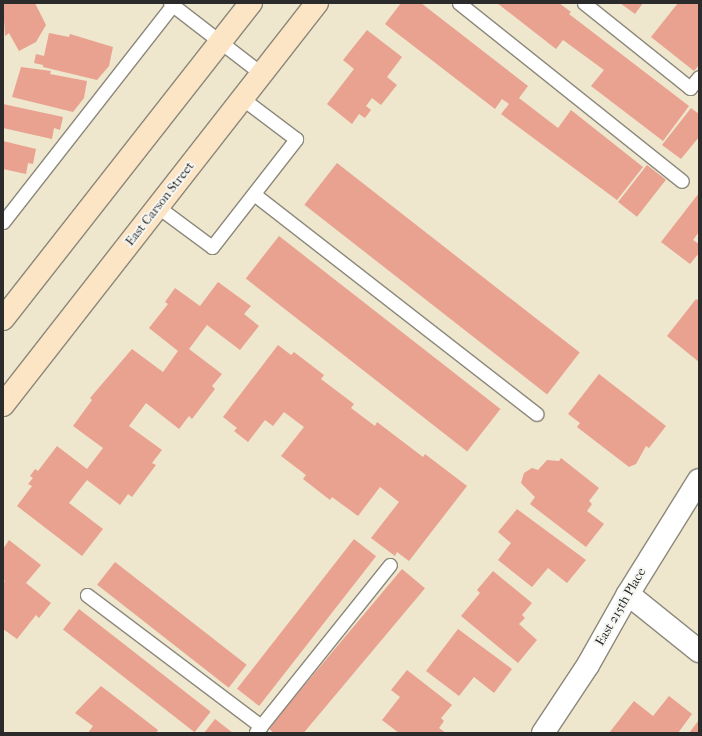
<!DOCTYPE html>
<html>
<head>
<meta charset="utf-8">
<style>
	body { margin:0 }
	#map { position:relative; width:702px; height:736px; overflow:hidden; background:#eee6cd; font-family:"IM FELL French Canon",serif }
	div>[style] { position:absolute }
	.building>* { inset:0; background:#e9a290; transform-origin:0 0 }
	.roads { filter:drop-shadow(1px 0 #8c887c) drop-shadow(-1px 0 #8c887c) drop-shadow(0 1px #8c887c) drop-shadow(0 -1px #8c887c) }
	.lane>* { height:13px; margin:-6.5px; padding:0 6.5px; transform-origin:6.5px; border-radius:6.5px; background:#fff }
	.street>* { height:22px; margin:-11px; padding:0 11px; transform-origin:11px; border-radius:11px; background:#fff }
	.secondary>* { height:22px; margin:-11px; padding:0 11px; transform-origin:11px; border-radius:11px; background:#fce5c4 }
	span { translate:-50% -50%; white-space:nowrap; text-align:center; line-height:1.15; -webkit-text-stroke:4px #f6f6f2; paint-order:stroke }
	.street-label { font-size:13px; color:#2b2b2b }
	.frame { position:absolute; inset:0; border:4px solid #2b2b2b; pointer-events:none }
</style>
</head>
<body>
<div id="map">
	<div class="building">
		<div style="clip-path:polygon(3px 3px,35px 3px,46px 25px,36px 42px,19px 51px,9px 33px,5px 36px)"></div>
		<div style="clip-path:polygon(401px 3px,421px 3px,528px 86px,519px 98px,558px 128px,571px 110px,643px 167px,617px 200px,501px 114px,509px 104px,502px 99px,495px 109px,385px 24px)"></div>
		<div style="clip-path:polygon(497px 3px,559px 3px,571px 12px,569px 14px,689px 106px,663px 141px,591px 86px,604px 70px,563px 40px,556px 49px)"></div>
		<div style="clip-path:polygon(620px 3px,643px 3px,635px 14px)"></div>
		<div style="clip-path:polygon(678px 3px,699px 3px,699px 65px,694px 71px,651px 37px)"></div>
		<div style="clip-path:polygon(367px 30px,402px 57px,387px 77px,397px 85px,381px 105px,372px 98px,366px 106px,371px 110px,365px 118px,359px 114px,352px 124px,327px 104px,354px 69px,343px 60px)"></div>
		<div style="clip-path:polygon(49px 33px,69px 37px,70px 34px,113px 47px,109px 66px,97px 80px,43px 67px,43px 65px,34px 63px,36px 54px,44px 56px)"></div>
		<div style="clip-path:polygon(21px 67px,51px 71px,50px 74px,87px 81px,84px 98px,73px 112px,12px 97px)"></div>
		<div style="clip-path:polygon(3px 104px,63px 117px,60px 130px,54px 128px,52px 139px,3px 128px)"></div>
		<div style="clip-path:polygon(691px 108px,699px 114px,699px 137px,681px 159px,662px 145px)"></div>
		<div style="clip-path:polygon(3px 141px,36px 149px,33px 164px,28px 163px,26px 174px,3px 169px)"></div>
		<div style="left:337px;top:163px;width:308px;height:53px;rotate:38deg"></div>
		<div style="left:647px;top:165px;width:24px;height:47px;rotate:38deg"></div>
		<div style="clip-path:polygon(699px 193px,699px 232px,693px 240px,699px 244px,699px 253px,690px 264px,661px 242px)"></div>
		<div style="left:279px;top:236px;width:281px;height:54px;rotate:38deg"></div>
		<div style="clip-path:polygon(218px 282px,251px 306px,244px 314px,259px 326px,240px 350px,207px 325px,189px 349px,222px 374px,212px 386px,215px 389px,192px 419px,189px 416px,179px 429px,146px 403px,129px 426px,162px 450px,152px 463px,156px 465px,132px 497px,128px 494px,120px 505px,87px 480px,69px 503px,103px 529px,82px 556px,17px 506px,32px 486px,28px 484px,33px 478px,30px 476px,35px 469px,38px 471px,57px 446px,87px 469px,103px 448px,73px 426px,92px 400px,90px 398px,132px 349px,163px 372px,178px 351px,149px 328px,168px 304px,165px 302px,175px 288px,200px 306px)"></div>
		<div style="clip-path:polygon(696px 299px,699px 301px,699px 362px,667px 336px)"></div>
		<div style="clip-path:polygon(278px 345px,291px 355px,294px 352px,324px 375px,321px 379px,354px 404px,351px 408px,375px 426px,377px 422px,423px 457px,425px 454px,467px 486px,409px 561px,397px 552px,395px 556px,371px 538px,399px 502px,380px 487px,358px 516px,332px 497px,330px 500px,303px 479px,306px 475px,281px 456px,304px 427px,284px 412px,273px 426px,265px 420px,248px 442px,234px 431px,237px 428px,223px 417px)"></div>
		<div style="clip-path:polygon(599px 374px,666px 426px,649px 448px,646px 446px,636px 464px,629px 467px,577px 427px,580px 423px,568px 414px)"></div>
		<div style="clip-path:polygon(561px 458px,599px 488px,589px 501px,592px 504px,587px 511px,604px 524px,586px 547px,530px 504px,535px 497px,521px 483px,524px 473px,532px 468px,538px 470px,547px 460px,559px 461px)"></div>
		<div style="clip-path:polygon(517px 509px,586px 560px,567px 583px,548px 568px,532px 587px,498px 560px,511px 543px,498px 532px)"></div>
		<div style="left:354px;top:539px;width:28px;height:190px;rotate:38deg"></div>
		<div style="clip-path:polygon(9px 540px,41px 565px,26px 583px,51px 603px,39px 618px,36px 615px,17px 639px,3px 629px,3px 584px,5px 581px,3px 579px,3px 549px)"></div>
		<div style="left:115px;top:562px;width:167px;height:29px;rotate:38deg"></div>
		<div style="left:402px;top:569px;width:30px;height:208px;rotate:40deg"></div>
		<div style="clip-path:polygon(493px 571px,532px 603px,522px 615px,525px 618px,519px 624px,537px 640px,518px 663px,461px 616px,480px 593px,477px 590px)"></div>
		<div style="left:79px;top:609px;width:167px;height:26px;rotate:38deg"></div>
		<div style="clip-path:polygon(458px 629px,512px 669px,494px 693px,474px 677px,459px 696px,426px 671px)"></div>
		<div style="clip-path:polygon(407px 670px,452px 705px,441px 718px,444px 721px,439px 728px,446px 733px,399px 733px,382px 720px,400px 697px,391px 690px)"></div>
		<div style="clip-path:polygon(101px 686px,158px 730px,156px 733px,88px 733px,93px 726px,75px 713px)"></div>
		<div style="clip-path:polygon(669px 696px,692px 714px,678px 733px,609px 733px,634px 701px,653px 716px)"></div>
		<div style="clip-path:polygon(215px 719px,233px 733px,204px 733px)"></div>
		<div style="clip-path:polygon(699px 720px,699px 733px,689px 733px)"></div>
	</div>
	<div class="roads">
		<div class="lane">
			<div style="left:170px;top:3px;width:116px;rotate:37.7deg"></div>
			<div style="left:459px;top:3px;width:285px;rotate:38.6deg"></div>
			<div style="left:584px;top:3px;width:136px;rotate:38.7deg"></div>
			<div style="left:690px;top:88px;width:14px;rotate:-51deg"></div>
			<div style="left:254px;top:194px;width:358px;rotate:37.9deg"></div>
			<div style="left:158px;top:207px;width:67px;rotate:36.5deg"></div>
			<div style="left:212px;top:247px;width:137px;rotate:-52.1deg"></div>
			<div style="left:296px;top:139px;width:66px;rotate:-143deg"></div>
			<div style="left:3px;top:222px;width:278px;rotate:-52deg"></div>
			<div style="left:87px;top:595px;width:218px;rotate:37deg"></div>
			<div style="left:256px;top:732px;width:214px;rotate:-51.3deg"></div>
		</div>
		<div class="street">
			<div style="left:628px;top:594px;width:91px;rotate:38.8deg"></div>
			<div style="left:543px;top:733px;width:82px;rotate:-56.5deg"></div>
			<div style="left:588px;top:665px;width:81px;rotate:-60.6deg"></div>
			<div style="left:628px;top:594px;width:134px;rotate:-58.1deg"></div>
		</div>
		<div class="secondary">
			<div style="left:3px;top:319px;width:402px;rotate:-51.9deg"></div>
			<div style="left:3px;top:405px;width:510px;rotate:-52.01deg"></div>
		</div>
	</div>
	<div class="street-label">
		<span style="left:160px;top:204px;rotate:-52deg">East Carson Street</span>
		<span style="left:621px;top:607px;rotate:-60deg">East 215th Place</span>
	</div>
	<div class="frame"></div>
</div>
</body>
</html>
